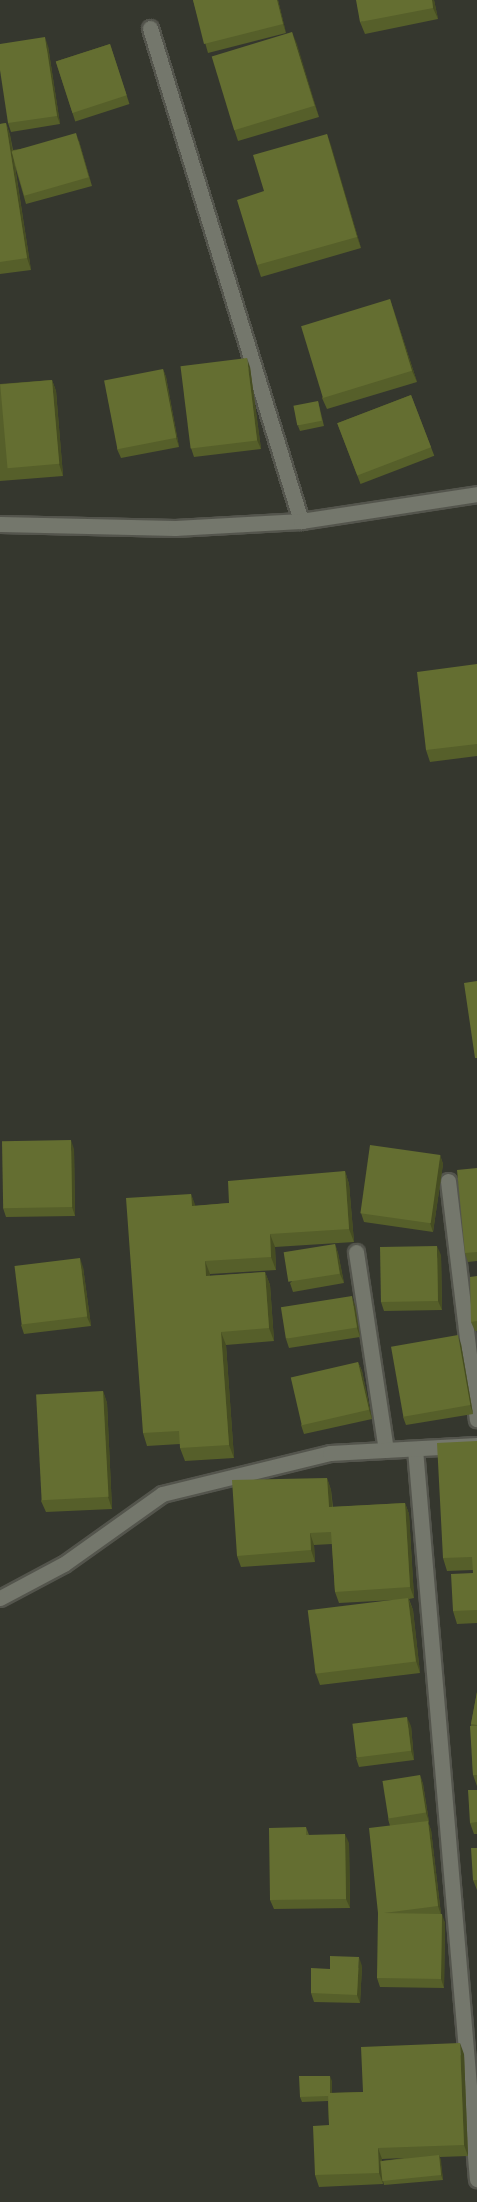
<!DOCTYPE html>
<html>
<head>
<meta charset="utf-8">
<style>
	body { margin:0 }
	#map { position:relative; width:477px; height:2202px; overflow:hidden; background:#35372e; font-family:Overpass,sans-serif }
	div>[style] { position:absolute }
	.roads { filter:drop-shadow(2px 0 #54554d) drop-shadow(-2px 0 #54554d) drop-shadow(0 2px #54554d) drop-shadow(0 -2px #54554d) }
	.minor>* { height:15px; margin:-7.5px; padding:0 7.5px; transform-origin:7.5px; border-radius:7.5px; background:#74776c }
	.wall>* { inset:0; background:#565f2a; transform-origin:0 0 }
	.shaded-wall>* { inset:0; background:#464d22 }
	.building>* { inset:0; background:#646e31; transform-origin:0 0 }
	span { translate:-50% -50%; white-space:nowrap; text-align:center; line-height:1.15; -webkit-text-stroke:5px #35372e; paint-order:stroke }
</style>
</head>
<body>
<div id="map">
	<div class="roads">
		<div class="minor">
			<div style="left:150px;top:28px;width:516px;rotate:72.97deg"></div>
			<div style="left:0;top:524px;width:175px;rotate:1.3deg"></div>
			<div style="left:175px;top:528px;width:126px;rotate:-3.2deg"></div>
			<div style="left:301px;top:521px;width:178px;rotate:-8.7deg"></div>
			<div style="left:448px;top:1181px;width:240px;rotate:83.1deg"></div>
			<div style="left:356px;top:1252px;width:200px;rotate:81.4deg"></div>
			<div style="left:415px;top:1449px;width:733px;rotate:85.15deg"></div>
			<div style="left:0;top:1598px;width:72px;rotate:-28deg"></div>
			<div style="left:64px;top:1564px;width:120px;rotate:-35.5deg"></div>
			<div style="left:162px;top:1494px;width:173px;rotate:-13.7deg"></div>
			<div style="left:330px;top:1453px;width:147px;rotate:-3.1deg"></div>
		</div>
	</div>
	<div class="wall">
		<div style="clip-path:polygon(193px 0,278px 0,286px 33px,208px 53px)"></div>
		<div style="clip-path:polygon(434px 0,438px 19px,365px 34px,360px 22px)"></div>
		<div style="clip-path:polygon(292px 32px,319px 117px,238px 141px,234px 129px)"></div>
		<div style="left:110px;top:44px;width:63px;height:57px;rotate:72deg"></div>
		<div style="clip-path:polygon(48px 46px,60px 124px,11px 132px,8px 123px)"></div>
		<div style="clip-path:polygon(6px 123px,10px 135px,13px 150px,79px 141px,92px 186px,26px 204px,15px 166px,31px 270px,0 274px,0 124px)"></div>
		<div style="clip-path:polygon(327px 134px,361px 248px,261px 277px,257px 265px,264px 191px)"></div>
		<div style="clip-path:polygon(390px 299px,417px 382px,327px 409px,322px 398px)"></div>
		<div style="clip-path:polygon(250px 367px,261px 449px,194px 457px,191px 448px)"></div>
		<div style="clip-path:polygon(163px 369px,166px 377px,179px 447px,121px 458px,117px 449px)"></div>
		<div style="clip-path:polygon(52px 380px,56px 391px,63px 476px,0 481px,0 384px)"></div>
		<div style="left:411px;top:395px;width:65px;height:79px;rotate:69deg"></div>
		<div style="clip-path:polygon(318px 401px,324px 426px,300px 431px,298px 426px)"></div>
		<div style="clip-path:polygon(477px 664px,477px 756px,430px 762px,426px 750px)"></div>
		<div style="clip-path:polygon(74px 1149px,75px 1216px,6px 1217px,3px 1208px)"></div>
		<div style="clip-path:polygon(440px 1155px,443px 1164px,433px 1232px,364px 1222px,361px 1213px)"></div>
		<div style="clip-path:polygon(477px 1168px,477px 1261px,468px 1262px,465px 1253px)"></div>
		<div style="clip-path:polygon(345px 1171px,349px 1184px,354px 1242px,275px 1247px,276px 1270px,210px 1274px,210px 1276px,265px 1272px,270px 1285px,274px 1341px,226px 1345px,234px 1458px,185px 1461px,180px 1448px,180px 1444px,147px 1446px,143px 1433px,191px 1194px,195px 1206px,229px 1203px)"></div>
		<div style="clip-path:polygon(335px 1244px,338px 1253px,344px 1283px,293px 1292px,290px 1283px)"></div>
		<div style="clip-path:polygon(441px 1255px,442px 1310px,384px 1311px,381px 1302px)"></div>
		<div style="clip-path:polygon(83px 1267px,91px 1326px,24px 1334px,21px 1325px)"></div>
		<div style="clip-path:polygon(477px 1276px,477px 1331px,475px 1331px,471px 1322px)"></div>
		<div style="clip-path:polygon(355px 1305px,360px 1337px,289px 1348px,286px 1339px)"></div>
		<div style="clip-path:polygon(461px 1344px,473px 1414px,406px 1425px,403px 1417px)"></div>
		<div style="clip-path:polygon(358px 1362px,362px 1371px,372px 1419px,304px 1434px,301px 1425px)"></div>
		<div style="clip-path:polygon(103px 1391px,107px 1403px,112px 1509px,46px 1512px,41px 1501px)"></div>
		<div style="clip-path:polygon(477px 1441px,477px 1623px,457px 1624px,453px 1611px,473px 1573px,473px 1570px,447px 1571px,443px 1558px)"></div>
		<div style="clip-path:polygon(327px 1478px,331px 1490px,333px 1507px,405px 1503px,409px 1514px,414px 1598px,409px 1599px,413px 1610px,420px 1673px,320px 1685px,316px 1674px,395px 1600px,339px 1603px,335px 1592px,332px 1544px,314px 1545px,315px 1562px,241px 1567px,237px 1556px)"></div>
		<div style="clip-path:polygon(477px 1692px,477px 1786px,473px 1775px,471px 1724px)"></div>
		<div style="clip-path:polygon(411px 1726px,414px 1760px,359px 1767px,356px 1758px)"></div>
		<div style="clip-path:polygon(420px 1775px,423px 1784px,429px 1822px,428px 1823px,431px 1830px,441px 1914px,445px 1923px,444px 1988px,380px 1987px,377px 1978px,390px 1826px,388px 1819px)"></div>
		<div style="clip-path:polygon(477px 1790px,477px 1834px,474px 1834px,470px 1823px)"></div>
		<div style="clip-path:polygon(306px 1827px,309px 1835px,349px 1843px,350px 1908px,274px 1909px,270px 1900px)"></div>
		<div style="clip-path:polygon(477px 1848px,477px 1890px,473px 1880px)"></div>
		<div style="clip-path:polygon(362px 1966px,360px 2003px,314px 2002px,311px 1993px)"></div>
		<div style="clip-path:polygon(evenodd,464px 2054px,468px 2156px,440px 2157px,443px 2180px,384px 2185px,383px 2181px,383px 2184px,319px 2187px,315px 2175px,329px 2125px,328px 2101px,302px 2102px,300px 2097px,332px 2081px,332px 2093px,363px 2092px,464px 2054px,404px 2158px,382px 2161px,382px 2159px,404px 2158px)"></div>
	</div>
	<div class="shaded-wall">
		<div style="clip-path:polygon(277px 0,278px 0,286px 33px,283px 24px)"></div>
		<div style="clip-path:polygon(432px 0,434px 0,438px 19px,433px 8px)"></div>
		<div style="clip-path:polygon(292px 32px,297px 44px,319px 117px,315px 105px)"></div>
		<div style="clip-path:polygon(45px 37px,48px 46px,60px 124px,57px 116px)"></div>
		<div style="clip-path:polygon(6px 123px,10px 135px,31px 270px,27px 258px)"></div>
		<div style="clip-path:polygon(76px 133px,79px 141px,92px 186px,89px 177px)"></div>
		<div style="clip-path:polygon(327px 134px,331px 145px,361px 248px,357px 237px)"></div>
		<div style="clip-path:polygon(390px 299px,394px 311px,417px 382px,412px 371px)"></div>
		<div style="clip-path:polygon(247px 358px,250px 367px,261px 449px,257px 440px)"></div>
		<div style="clip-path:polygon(163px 369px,166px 377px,179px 447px,176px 438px)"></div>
		<div style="clip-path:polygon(52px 380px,56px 391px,63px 476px,59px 464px)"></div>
		<div style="clip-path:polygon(71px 1140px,74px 1149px,75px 1216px,72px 1207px)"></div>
		<div style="clip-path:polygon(440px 1155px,443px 1164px,433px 1232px,430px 1223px)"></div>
		<div style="clip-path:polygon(345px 1171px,349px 1184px,354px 1242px,349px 1229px)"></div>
		<div style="clip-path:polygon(191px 1194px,196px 1207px,192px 1206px)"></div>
		<div style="clip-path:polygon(270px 1234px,275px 1247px,276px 1270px,271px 1257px)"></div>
		<div style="clip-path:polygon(335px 1244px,338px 1253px,344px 1283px,340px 1274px)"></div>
		<div style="clip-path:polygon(437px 1246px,441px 1255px,442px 1310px,438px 1301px)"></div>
		<div style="clip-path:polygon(80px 1258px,83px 1267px,91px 1326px,87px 1317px)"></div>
		<div style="clip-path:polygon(205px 1261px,210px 1274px,211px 1289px,206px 1276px)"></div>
		<div style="clip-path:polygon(265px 1272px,270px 1285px,274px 1341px,269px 1328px)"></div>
		<div style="clip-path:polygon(352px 1296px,355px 1305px,360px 1337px,357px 1328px)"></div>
		<div style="clip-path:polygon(221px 1332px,226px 1345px,234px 1458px,229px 1445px)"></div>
		<div style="clip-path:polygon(458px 1335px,461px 1344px,473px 1414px,470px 1405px)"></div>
		<div style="clip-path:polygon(358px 1362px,362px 1371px,372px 1419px,369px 1410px)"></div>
		<div style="clip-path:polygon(103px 1391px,107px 1403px,112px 1509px,108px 1497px)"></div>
		<div style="clip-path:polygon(327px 1478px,331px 1490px,333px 1519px,329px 1507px)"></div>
		<div style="clip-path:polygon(405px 1503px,409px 1514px,414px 1598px,410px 1587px)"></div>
		<div style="clip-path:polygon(310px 1533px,314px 1545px,315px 1562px,311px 1550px)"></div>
		<div style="clip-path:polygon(408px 1598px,413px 1610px,420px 1673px,416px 1661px)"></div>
		<div style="clip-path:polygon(407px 1717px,411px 1726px,414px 1760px,411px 1751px)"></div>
		<div style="clip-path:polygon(420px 1775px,423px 1784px,429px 1822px,426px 1813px)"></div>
		<div style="clip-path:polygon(428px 1821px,431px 1830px,441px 1915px,438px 1906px)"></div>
		<div style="clip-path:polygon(345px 1834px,349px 1843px,350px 1908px,346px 1899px)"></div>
		<div style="clip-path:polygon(442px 1914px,445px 1923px,444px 1988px,441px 1979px)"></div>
		<div style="clip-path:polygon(359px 1957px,362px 1966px,360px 2003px,357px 1995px)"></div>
		<div style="clip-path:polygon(460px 2043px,464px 2054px,468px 2156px,464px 2145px)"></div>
		<div style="clip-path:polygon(330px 2076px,332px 2081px,332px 2101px,330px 2096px)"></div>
		<div style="clip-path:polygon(378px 2148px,382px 2159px,383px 2184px,379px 2173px)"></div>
		<div style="clip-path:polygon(439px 2155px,441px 2160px,443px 2180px,441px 2175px)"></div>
	</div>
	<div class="building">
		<div style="clip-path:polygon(193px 0,277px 0,283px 24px,204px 44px)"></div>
		<div style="clip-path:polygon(356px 0,432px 0,433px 8px,360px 22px)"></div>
		<div style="left:292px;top:32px;width:77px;height:84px;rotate:73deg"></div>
		<div style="clip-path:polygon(45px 37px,57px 116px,8px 123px,0 70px,0 44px)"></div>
		<div style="left:110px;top:44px;width:54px;height:57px;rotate:72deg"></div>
		<div style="clip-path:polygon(6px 123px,27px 258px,0 262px,0 124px)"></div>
		<div style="left:76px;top:133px;width:46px;height:67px;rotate:74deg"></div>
		<div style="clip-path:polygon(327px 134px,357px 237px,257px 265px,237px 200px,264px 191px,253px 155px)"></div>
		<div style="left:390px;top:299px;width:75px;height:93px;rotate:73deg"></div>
		<div style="left:247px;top:358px;width:83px;height:67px;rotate:83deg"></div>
		<div style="left:163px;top:369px;width:70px;height:60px;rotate:79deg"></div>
		<div style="left:52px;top:380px;width:84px;height:52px;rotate:85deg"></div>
		<div style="left:411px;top:395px;width:56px;height:79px;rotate:69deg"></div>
		<div style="left:318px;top:401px;width:20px;height:25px;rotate:79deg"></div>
		<div style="clip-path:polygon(477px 664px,477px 744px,426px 750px,417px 672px)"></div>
		<div style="clip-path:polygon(477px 981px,477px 1058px,475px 1058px,464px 983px)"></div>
		<div style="left:71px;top:1140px;width:67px;height:69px;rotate:89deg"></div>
		<div style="left:370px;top:1145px;width:71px;height:69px;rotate:8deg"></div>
		<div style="clip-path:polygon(477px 1168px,477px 1252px,465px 1253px,457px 1170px)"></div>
		<div style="clip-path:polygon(345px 1171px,349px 1229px,270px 1234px,271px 1257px,205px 1261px,206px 1276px,265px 1272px,269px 1328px,221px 1332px,229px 1445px,180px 1448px,179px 1431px,143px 1433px,126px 1198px,191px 1194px,192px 1206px,229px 1203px,228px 1181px)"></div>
		<div style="left:335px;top:1244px;width:30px;height:52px;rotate:81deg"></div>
		<div style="left:437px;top:1246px;width:55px;height:57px;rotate:89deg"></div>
		<div style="left:80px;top:1258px;width:59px;height:66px;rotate:83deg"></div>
		<div style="clip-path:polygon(477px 1276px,477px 1321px,471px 1322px,470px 1277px)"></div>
		<div style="left:352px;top:1296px;width:32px;height:72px;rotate:81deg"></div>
		<div style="left:458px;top:1335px;width:71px;height:68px;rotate:80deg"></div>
		<div style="left:358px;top:1362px;width:49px;height:69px;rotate:77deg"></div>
		<div style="left:103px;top:1391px;width:106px;height:67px;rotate:87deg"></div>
		<div style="clip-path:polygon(477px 1441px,477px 1610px,453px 1611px,451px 1574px,473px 1573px,472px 1557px,443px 1558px,437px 1443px)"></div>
		<div style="clip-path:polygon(327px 1478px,329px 1507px,405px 1503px,410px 1587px,335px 1592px,331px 1532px,310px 1533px,311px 1550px,237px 1556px,232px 1480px)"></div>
		<div style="left:408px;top:1598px;width:64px;height:101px;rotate:83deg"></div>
		<div style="clip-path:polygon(477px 1692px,477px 1725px,471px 1724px)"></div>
		<div style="left:407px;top:1717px;width:34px;height:55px;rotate:83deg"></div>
		<div style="clip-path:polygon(470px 1726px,477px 1726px,477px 1775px,473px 1775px)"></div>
		<div style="left:420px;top:1775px;width:38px;height:38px;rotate:81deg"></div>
		<div style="clip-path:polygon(468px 1790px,477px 1790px,477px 1822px,470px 1823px)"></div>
		<div style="clip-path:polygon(428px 1821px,438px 1906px,384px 1913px,442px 1914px,441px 1979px,377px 1978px,378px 1913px,369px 1828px)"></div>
		<div style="clip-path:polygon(306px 1827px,306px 1835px,345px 1834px,346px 1899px,270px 1900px,269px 1828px)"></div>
		<div style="clip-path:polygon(471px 1848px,477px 1848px,477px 1880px,473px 1880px)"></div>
		<div style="clip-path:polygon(330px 1956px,359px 1957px,357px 1995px,311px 1993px,311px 1968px,330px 1969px)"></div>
		<div style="clip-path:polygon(460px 2043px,464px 2145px,378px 2148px,379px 2173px,315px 2175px,313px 2126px,329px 2125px,328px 2093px,363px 2092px,361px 2047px)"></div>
		<div style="clip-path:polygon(299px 2076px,330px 2076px,330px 2093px,328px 2093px,328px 2096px,300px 2097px)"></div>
		<div style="left:439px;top:2155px;width:20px;height:59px;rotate:84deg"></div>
	</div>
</div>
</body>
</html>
